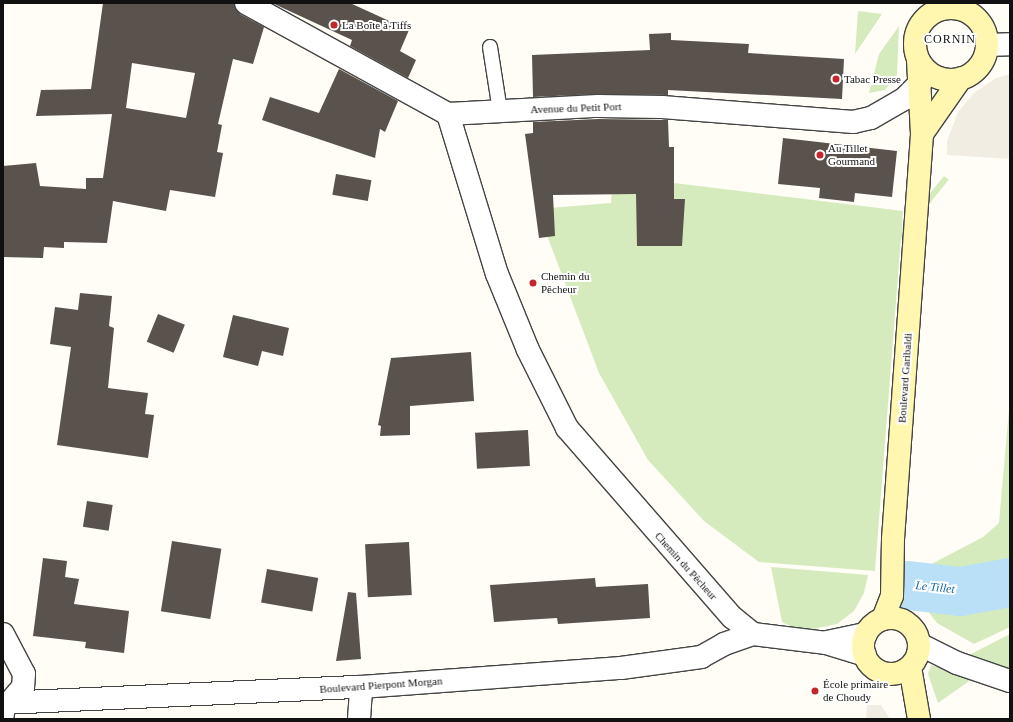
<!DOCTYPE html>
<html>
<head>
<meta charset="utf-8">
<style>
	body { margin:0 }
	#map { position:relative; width:1013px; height:722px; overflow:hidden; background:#fffdf5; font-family:"Times New Roman",serif }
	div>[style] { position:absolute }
	.green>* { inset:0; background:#d5ebbd; transform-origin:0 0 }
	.plaza>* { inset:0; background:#f1ede2 }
	.water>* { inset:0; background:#b9e0f7 }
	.river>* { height:49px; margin:-24.5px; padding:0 24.5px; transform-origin:24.5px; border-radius:24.5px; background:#b9e0f7 }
	.building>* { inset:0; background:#5a524d; transform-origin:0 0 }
	.roads { filter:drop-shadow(1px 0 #444) drop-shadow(-1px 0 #444) drop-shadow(0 1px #444) drop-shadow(0 -1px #444) }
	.service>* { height:14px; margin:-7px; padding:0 7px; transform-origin:7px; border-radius:7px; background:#fff }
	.minor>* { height:22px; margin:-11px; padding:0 11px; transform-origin:11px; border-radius:11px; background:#fff }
	.tertiary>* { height:22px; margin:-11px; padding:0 11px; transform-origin:11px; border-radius:11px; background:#fff }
	.secondary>* { height:22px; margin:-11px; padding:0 11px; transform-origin:11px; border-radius:11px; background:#fff6b0 }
	.secondary>.ring { margin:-11px; padding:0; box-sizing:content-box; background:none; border:22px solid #fff6b0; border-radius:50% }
	.dots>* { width:11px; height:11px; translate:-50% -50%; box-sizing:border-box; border:2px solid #fff; border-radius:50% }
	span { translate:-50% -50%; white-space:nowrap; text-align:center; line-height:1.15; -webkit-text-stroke:4px #fff; paint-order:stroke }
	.poi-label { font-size:11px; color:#111 }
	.left { translate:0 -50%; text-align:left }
	.street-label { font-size:11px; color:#111 }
	.neighbourhood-label { font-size:12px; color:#111; letter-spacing:1px }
	.water-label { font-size:12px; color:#1768a6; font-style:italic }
	.frame { position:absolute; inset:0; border:4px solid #111; pointer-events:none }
</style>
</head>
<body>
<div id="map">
	<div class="green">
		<div style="clip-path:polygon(858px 11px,882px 14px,855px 54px)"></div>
		<div style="clip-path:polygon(899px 26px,897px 75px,885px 90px,869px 93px,879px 54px)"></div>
		<div style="left:944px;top:176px;width:6px;height:339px;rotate:39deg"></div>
		<div style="clip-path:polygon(674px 183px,903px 211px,875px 571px,759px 562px,704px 521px,648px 460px,599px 373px,537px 209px,611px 203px,612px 186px)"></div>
		<div style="clip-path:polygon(1010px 398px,1010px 627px,974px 644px,937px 623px,914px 593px,918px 571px,983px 537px,999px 523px)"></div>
		<div style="clip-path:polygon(771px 567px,868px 575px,864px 593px,854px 611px,837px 624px,813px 629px,794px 628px,782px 622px)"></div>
		<div style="clip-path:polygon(1010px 634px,1010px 670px,967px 656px)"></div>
		<div style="clip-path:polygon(931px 665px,972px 679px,938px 703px,928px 674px)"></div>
	</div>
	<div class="plaza">
		<div style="clip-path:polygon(1010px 74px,1010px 159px,947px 155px,947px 141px,958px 112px,974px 93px,996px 78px)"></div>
		<div style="clip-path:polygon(867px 705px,881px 705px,890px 719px,866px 719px)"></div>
	</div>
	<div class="water">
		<div style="clip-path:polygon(1010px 562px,1010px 603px,951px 614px,936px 614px,936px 575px)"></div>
	</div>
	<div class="river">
		<div style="left:908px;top:585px;width:52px;rotate:6.6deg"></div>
		<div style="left:960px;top:591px;width:51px;rotate:-10.2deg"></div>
	</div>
	<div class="building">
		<div style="clip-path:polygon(evenodd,103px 3px,234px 3px,240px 14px,264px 27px,253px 64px,233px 59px,218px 124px,222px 125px,217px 152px,223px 153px,215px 197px,170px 190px,166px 211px,113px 201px,107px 243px,64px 242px,64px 248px,44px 247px,43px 258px,3px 257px,3px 166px,36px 163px,40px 186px,86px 189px,86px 178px,103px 178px,112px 114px,36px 116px,41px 90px,91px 89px,103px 3px,132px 63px,195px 73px,186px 118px,126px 108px,132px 63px)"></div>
		<div style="clip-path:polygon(272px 3px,350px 3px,409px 30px,400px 51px,416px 60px,408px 78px,350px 46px,352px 40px)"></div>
		<div style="clip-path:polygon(671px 33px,671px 40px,749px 44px,748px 53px,844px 59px,842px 99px,668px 90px,668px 95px,598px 94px,533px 97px,532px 55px,650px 50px,649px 34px)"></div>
		<div style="clip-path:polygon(339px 69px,398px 101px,385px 132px,380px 129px,375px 158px,262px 120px,270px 97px,319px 113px)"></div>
		<div style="clip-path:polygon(598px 119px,668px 120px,669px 147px,674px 147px,674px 199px,685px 199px,682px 246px,637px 246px,636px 194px,553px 195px,555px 236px,539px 238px,525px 134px,533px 133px,533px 122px)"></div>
		<div style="clip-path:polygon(783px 138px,897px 151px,892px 197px,855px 193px,854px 202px,819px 198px,820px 188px,778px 184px)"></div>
		<div style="left:336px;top:174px;width:36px;height:21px;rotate:10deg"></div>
		<div style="clip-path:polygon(80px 293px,112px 296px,109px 326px,114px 328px,108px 388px,148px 393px,145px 414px,154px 415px,148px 458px,57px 445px,71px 347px,50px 344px,55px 307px,78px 310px)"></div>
		<div style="left:158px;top:314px;width:29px;height:30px;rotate:22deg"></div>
		<div style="clip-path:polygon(233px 315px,289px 328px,283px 356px,262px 351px,258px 366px,223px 357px)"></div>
		<div style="clip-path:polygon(471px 352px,474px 401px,410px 406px,410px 435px,380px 436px,381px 426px,378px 425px,391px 358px)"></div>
		<div style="left:528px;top:430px;width:36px;height:53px;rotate:87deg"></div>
		<div style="left:87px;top:501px;width:26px;height:26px;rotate:9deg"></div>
		<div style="left:172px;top:541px;width:50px;height:71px;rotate:9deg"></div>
		<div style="left:409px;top:542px;width:53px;height:44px;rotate:87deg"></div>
		<div style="clip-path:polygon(43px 558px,67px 561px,65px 577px,79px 579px,74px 604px,129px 611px,124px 653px,85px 648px,86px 642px,33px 636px)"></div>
		<div style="left:267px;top:569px;width:52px;height:34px;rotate:10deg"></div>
		<div style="clip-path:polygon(595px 578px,596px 587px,648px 584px,650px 618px,558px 624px,557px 618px,494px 622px,490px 585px)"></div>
		<div style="clip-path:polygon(348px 592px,356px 593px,361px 659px,336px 661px)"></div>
	</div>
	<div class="roads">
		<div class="service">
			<div style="left:490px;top:47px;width:65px;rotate:81.1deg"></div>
			<div style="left:6px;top:719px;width:16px;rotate:-79deg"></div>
		</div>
		<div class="minor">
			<div style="left:3px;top:634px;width:45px;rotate:62.3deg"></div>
			<div style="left:24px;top:674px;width:13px;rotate:94deg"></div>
			<div style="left:23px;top:687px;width:21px;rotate:131deg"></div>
			<div style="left:919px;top:644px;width:42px;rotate:26.6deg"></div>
			<div style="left:957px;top:663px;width:56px;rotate:18.8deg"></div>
			<div style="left:3px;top:703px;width:358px;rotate:-2.6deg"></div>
			<div style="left:361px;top:687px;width:261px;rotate:-4.2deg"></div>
			<div style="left:621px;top:668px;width:81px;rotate:-7.8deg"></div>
			<div style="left:701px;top:657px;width:26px;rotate:-29deg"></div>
			<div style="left:724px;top:644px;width:31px;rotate:-19deg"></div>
			<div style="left:359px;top:719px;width:32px;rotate:-86deg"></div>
		</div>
		<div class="tertiary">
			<div style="left:246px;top:3px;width:230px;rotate:28.8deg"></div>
			<div style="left:448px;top:114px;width:150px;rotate:-3.1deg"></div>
			<div style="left:598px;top:106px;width:64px;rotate:0.9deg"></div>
			<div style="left:662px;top:107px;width:192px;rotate:4.5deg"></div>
			<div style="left:853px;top:122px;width:18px;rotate:-13deg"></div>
			<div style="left:871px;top:118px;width:38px;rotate:-30deg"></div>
			<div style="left:904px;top:99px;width:24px;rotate:-45deg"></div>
			<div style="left:987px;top:45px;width:23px;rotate:-2deg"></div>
			<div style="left:448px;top:114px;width:167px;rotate:73deg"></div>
			<div style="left:497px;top:274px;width:82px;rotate:67.8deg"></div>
			<div style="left:528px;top:350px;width:87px;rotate:63.4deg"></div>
			<div style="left:567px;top:428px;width:251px;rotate:48.9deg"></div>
			<div style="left:732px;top:617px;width:27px;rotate:39deg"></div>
			<div style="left:753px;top:634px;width:74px;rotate:7deg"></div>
			<div style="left:826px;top:643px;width:41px;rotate:17.1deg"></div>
			<div style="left:827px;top:642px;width:40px;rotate:-12deg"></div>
		</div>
		<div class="secondary">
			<div class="ring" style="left:915px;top:8px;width:50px;height:50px"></div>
			<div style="left:922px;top:134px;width:68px;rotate:-55.1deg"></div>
			<div class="ring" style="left:863px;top:618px;width:34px;height:34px"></div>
			<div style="left:883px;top:619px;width:25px;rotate:-69deg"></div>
			<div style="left:892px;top:596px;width:57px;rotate:-89deg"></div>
			<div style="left:893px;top:539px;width:406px;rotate:-85.9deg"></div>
			<div style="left:922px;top:134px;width:75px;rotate:-93.1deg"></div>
			<div style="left:910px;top:667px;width:53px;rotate:80.2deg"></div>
		</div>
	</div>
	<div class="dots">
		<div style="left:334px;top:25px;background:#c4262e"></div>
		<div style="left:836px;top:79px;background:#c4262e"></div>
		<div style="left:820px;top:155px;background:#c4262e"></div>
		<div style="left:533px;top:283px;background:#c4262e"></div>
		<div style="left:815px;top:691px;background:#c4262e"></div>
	</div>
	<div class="poi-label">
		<span class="left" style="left:342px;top:25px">La Boîte à Tiffs</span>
		<span class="left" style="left:844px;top:79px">Tabac Presse</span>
		<span class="left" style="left:828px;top:155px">Au Tillet<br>Gourmand</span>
		<span class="left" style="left:541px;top:283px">Chemin du<br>Pêcheur</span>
		<span class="left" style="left:823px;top:691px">École primaire<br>de Choudy</span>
	</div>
	<div class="street-label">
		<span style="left:576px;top:108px;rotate:-2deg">Avenue du Petit Port</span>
		<span style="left:905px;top:378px;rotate:-86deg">Boulevard Garibaldi</span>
		<span style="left:686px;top:566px;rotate:48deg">Chemin du Pêcheur</span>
		<span style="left:381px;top:685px;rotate:-4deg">Boulevard Pierpont Morgan</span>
	</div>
	<div class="neighbourhood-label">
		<span style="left:950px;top:40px">CORNIN</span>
	</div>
	<div class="water-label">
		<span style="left:935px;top:588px;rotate:6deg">Le Tillet</span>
	</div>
	<div class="frame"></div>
</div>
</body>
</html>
